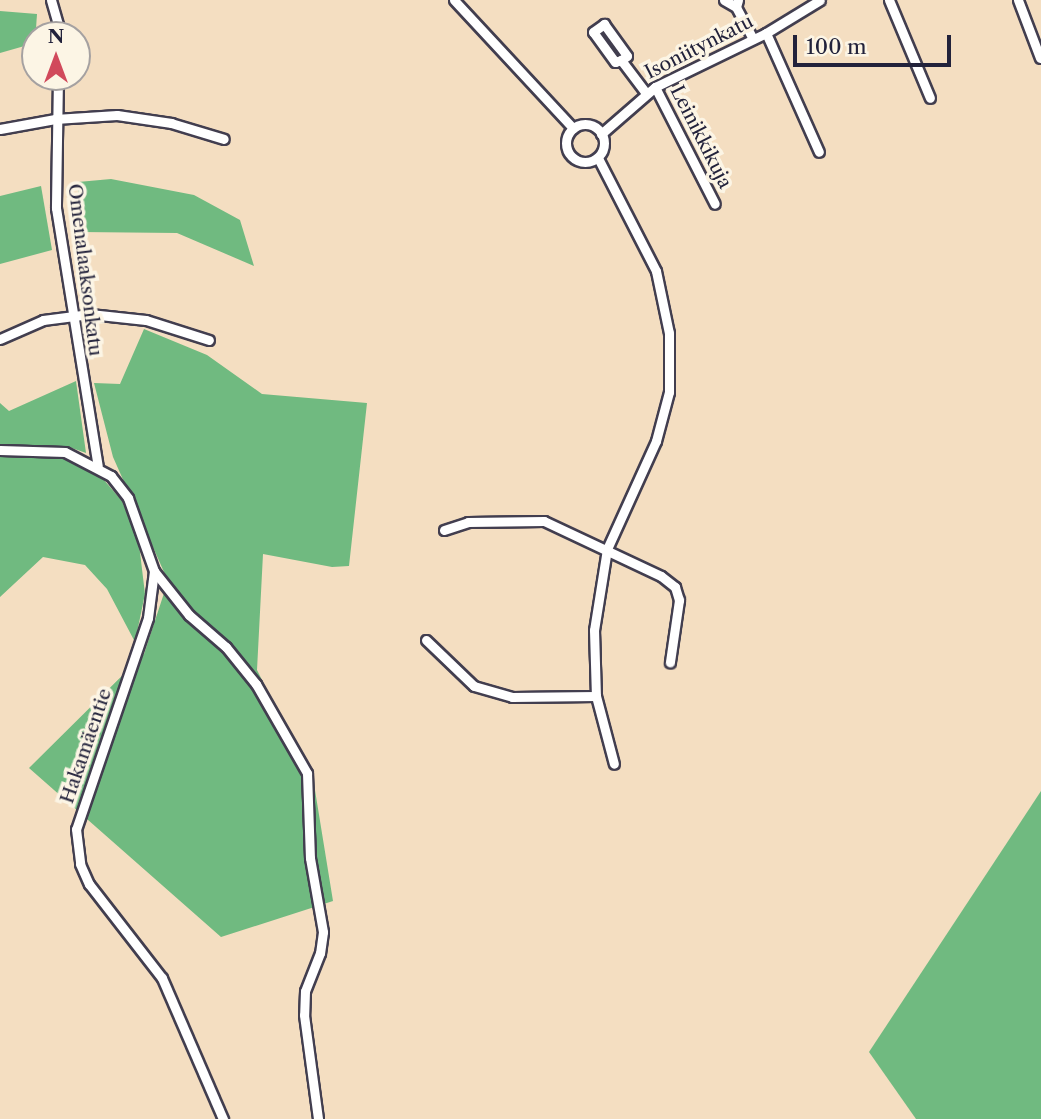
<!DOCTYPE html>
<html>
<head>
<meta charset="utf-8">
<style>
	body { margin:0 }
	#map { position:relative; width:1041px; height:1119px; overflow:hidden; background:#f4dec1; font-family:"Libre Caslon Text",serif }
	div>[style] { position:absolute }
	.forest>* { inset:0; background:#70ba80 }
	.roads { filter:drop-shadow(2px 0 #423e4f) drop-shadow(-2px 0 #423e4f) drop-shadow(0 2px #423e4f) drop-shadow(0 -2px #423e4f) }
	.street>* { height:9px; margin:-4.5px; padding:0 4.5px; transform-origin:4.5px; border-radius:4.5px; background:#fff }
	.street>.ring { margin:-4.5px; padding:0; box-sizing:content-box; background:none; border:9px solid #fff; border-radius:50% }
	span { translate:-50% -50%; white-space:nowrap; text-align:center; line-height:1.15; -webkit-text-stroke:7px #fcf5e5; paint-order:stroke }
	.street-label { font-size:19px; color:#22223b }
	.north { position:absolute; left:21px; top:21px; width:70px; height:70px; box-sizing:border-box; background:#fcf5e5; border:2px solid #a5a1a1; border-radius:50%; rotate:0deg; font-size:19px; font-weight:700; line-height:28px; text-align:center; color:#22223b }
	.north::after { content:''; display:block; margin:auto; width:24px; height:32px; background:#d1495b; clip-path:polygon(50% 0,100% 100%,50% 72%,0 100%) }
	.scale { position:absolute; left:793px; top:35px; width:158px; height:32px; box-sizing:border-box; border:4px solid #22223b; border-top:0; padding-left:9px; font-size:21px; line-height:24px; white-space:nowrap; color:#22223b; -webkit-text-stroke:5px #fcf5e5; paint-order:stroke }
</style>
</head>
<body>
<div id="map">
	<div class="forest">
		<div style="clip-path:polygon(0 11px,37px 14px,35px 43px,0 53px)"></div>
		<div style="clip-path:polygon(111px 179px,194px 195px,240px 220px,254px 266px,177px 233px,80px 232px,78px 182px)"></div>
		<div style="clip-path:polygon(41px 186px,52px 250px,0 264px,0 196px)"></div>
		<div style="clip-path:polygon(144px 329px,207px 355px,262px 394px,367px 403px,349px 566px,332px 567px,263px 554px,257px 670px,314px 784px,333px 901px,221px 937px,29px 768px,144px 654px,168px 581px,113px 457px,94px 383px,120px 384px)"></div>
		<div style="clip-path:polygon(76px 381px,86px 453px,66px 446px,0 446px,0 403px,9px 411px)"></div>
		<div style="clip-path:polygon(18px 454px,67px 459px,98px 473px,122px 501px,139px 544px,145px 594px,135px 642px,107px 589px,85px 565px,43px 557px,0 597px,0 456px)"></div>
		<div style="clip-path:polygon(1041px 791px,1041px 1119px,916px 1119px,869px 1052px)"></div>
	</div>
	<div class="roads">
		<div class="street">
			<div style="left:51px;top:0;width:36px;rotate:74deg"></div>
			<div style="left:454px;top:0;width:175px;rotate:47.1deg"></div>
			<div style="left:724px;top:0;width:14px;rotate:30deg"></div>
			<div style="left:738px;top:0;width:7px;rotate:106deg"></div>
			<div style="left:736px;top:7px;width:36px;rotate:62deg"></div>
			<div style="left:889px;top:0;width:106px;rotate:67.3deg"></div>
			<div style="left:1018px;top:0;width:62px;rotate:69.2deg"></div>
			<div style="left:766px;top:33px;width:130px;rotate:66deg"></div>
			<div style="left:621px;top:60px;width:6px;rotate:162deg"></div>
			<div style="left:615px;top:62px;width:37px;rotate:-126deg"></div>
			<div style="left:593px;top:32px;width:14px;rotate:-36deg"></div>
			<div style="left:604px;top:24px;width:39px;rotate:54deg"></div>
			<div style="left:627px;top:56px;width:7px;rotate:146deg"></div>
			<div style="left:621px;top:60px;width:41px;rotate:52.9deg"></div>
			<div style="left:58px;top:77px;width:131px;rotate:90.9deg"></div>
			<div style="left:56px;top:208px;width:261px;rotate:80.8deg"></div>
			<div style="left:655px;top:87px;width:131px;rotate:62.9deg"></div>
			<div class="ring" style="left:566px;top:124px;width:29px;height:29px"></div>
			<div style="left:0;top:129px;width:56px;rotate:-10.3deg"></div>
			<div style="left:55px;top:119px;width:62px;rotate:-3.7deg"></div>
			<div style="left:117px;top:115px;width:55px;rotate:8.4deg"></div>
			<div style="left:171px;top:123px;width:55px;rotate:16.8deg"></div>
			<div style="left:601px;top:134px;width:72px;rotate:-41deg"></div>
			<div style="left:655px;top:87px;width:123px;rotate:-25.9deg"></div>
			<div style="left:766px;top:33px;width:63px;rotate:-31.4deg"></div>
			<div style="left:598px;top:158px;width:127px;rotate:62.8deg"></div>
			<div style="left:656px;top:271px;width:63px;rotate:78.2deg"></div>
			<div style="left:669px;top:333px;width:59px;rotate:90deg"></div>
			<div style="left:669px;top:392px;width:51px;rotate:104.9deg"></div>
			<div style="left:656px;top:441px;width:119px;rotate:114.4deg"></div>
			<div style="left:607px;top:549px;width:82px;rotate:99.1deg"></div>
			<div style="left:594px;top:630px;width:66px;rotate:88.3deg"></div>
			<div style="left:596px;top:696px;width:70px;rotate:75.2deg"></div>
			<div style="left:0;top:339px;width:47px;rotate:-23.8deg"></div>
			<div style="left:43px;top:320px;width:47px;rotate:-7.3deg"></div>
			<div style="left:90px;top:314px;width:56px;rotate:6.1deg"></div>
			<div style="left:146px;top:320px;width:66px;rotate:17.6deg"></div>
			<div style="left:0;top:450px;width:65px;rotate:1.8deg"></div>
			<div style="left:65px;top:452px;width:52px;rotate:27.6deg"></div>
			<div style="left:111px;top:476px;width:28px;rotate:52deg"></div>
			<div style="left:128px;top:498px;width:77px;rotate:70.4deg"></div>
			<div style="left:154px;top:571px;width:47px;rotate:97.3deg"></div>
			<div style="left:148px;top:618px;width:223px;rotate:108.8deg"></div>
			<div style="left:76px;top:829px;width:35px;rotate:83deg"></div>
			<div style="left:80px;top:864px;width:22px;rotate:66deg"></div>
			<div style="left:89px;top:884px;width:119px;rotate:52.2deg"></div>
			<div style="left:162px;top:978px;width:154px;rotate:66.6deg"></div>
			<div style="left:444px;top:530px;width:25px;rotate:-18deg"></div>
			<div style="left:468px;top:522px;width:76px;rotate:-0.8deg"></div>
			<div style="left:544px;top:521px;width:129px;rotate:25.2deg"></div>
			<div style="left:661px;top:576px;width:18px;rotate:38deg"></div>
			<div style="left:675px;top:587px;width:14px;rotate:73deg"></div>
			<div style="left:679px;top:600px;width:63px;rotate:98.3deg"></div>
			<div style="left:154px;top:571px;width:56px;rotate:51.5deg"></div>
			<div style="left:189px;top:615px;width:49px;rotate:40.9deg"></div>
			<div style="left:226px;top:647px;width:48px;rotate:51deg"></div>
			<div style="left:256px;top:684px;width:103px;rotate:60.2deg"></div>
			<div style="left:307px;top:773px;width:85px;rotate:88deg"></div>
			<div style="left:310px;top:858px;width:75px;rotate:80deg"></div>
			<div style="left:323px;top:932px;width:21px;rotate:98deg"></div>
			<div style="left:320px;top:953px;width:41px;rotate:111.5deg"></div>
			<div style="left:305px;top:991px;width:24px;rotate:92deg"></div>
			<div style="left:304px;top:1015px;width:105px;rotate:82.3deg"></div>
			<div style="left:426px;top:640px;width:66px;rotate:43.8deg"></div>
			<div style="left:474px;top:686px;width:40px;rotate:16deg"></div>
			<div style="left:512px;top:697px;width:84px;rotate:-0.7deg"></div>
		</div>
	</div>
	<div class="street-label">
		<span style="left:699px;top:47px;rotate:-27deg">Isoniitynkatu</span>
		<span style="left:701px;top:137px;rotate:63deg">Leinikkikuja</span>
		<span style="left:85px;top:270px;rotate:83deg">Omenalaaksonkatu</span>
		<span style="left:86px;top:746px;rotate:-71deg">Hakamäentie</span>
	</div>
	<div class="north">N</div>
	<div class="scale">100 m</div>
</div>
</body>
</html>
